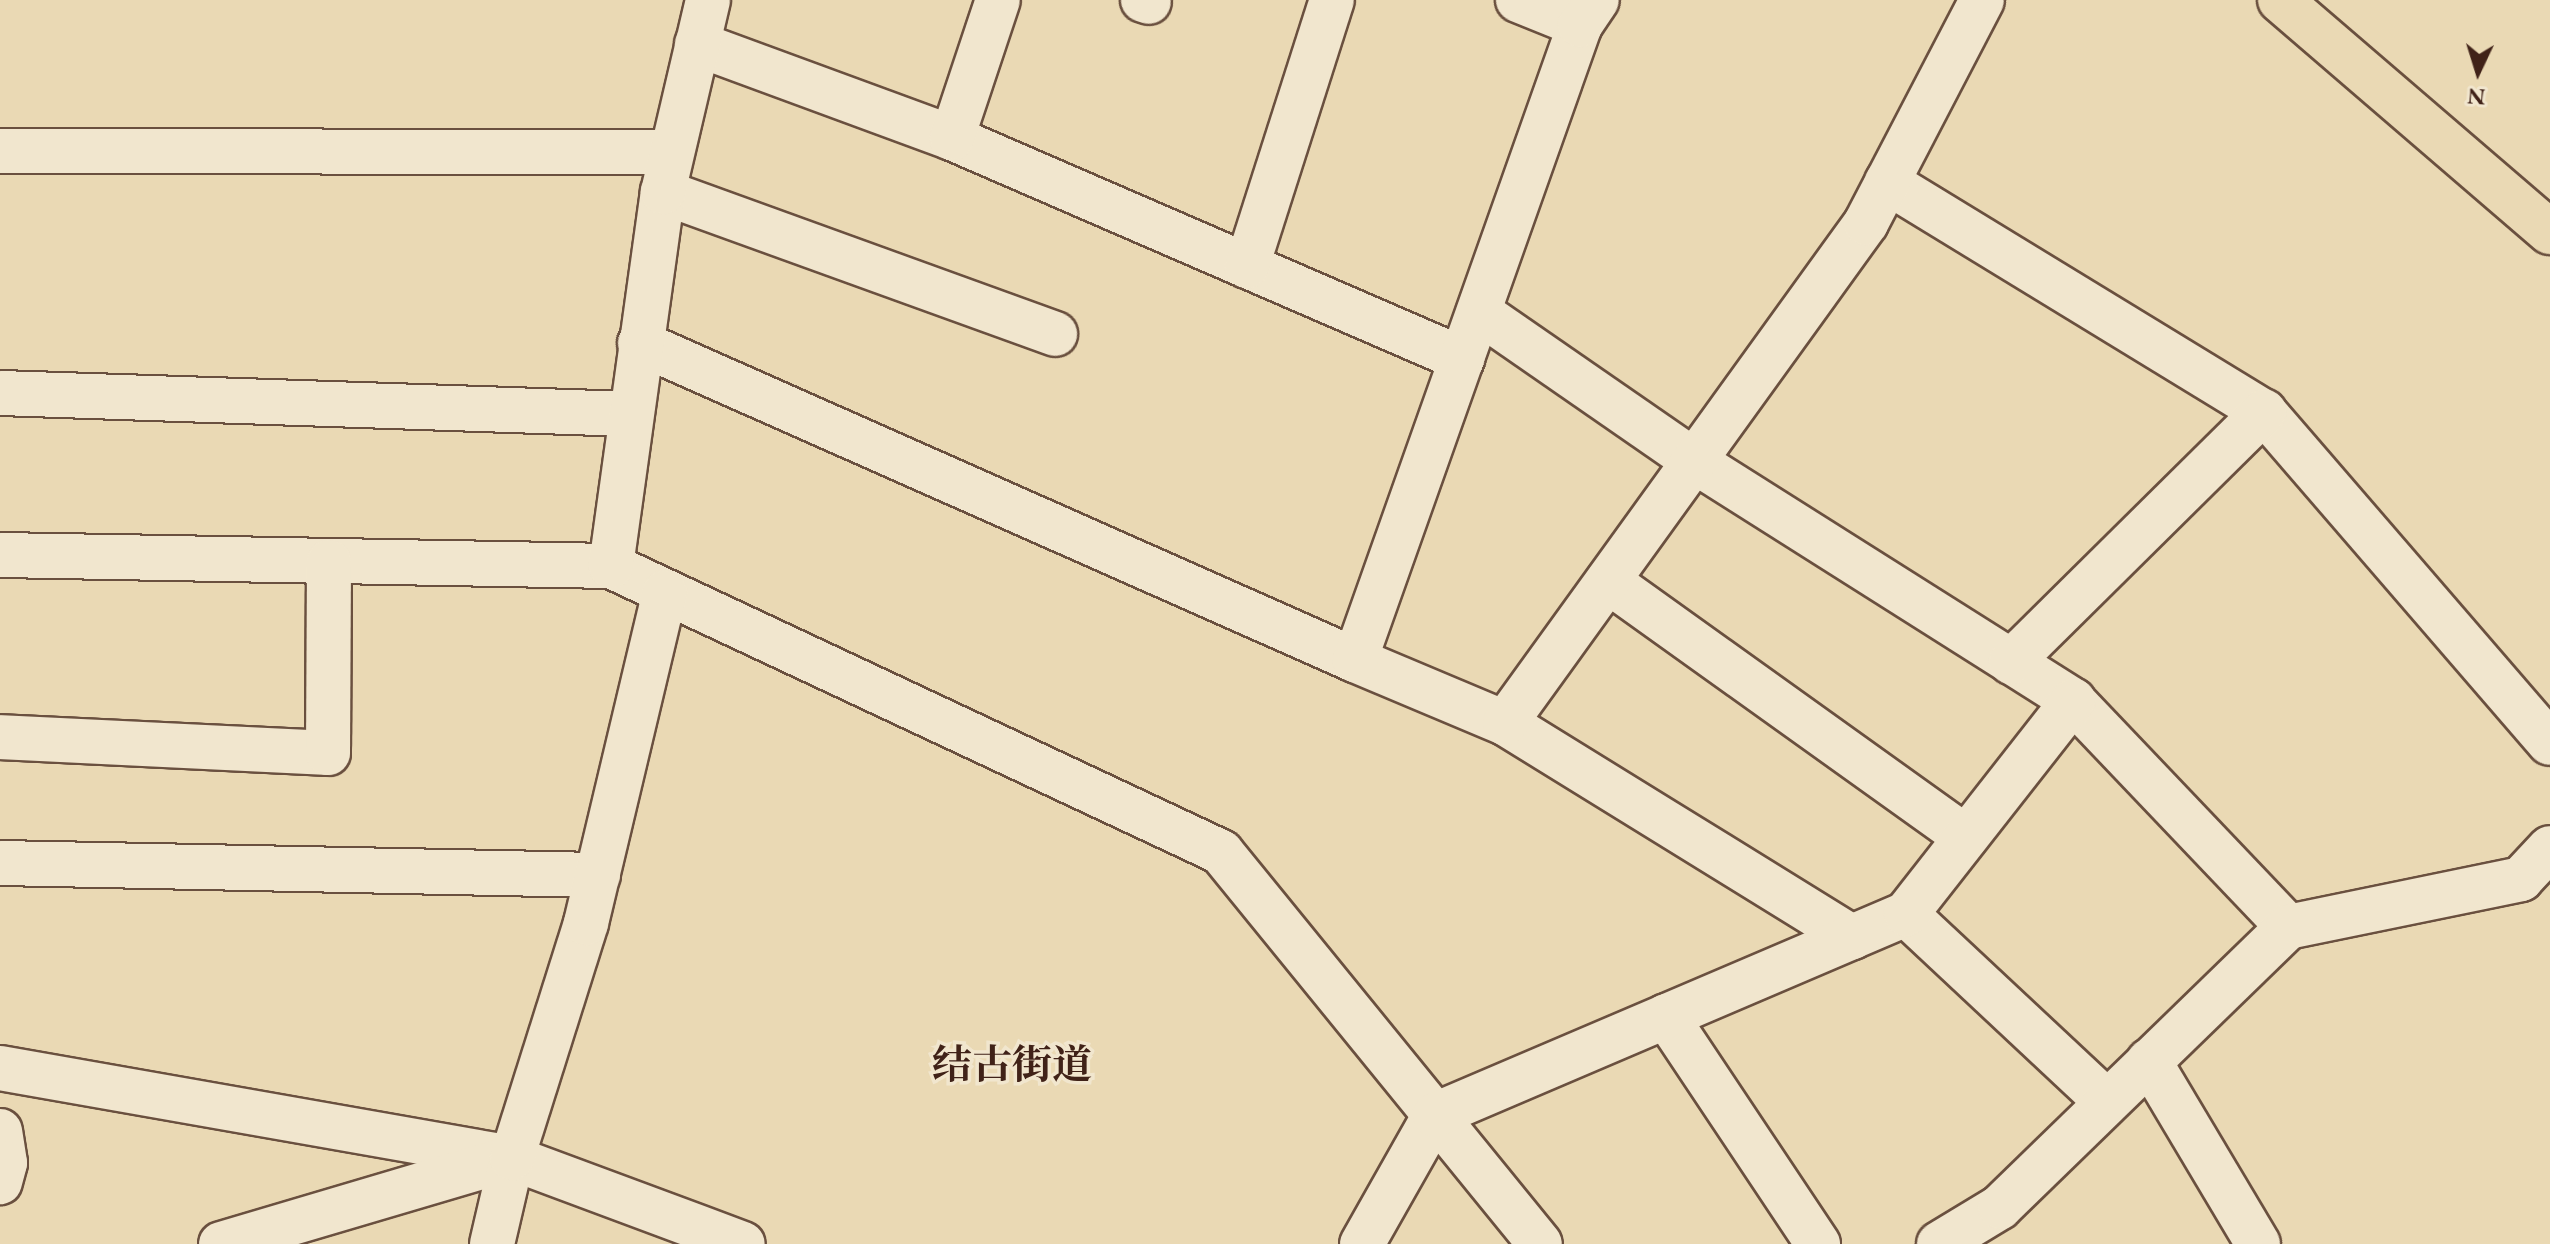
<!DOCTYPE html>
<html>
<head>
<meta charset="utf-8">
<style>
	body { margin:0 }
	#map { position:relative; width:2550px; height:1244px; overflow:hidden; background:#ead9b4; font-family:"EB Garamond","Noto Serif SC",serif }
	div>[style] { position:absolute }
	.roads { filter:drop-shadow(2px 0 #6a503f) drop-shadow(-2px 0 #6a503f) drop-shadow(0 2px #6a503f) drop-shadow(0 -2px #6a503f) }
	.minor>* { height:44px; margin:-22px; padding:0 22px; transform-origin:22px; border-radius:22px; background:#f1e6ce }
	.highway>* { height:44px; margin:-22px; padding:0 22px; transform-origin:22px; border-radius:22px; background:#ead9b4 }
	span { translate:-50% -50%; white-space:nowrap; text-align:center; line-height:1.15; -webkit-text-stroke:7px #f1e6ce; paint-order:stroke }
	.district-label { font-size:40px; color:#402218; font-weight:700 }
	.north { position:absolute; left:2438px; top:32px; width:80px; height:80px; -webkit-text-stroke:6px #f1e6ce; paint-order:stroke; rotate:184deg; font-size:22px; font-weight:700; line-height:32px; text-align:center; color:#402218 }
	.north::after { content:''; display:block; margin:auto; width:28px; height:36px; background:#402218; clip-path:polygon(50% 0,100% 100%,50% 72%,0 100%) }
</style>
</head>
<body>
<div id="map">
	<div class="roads">
		<div class="minor">
			<div style="left:1143px;top:0;width:6px;rotate:18deg"></div>
			<div style="left:1518px;top:0;width:67px;rotate:22deg"></div>
			<div style="left:697px;top:44px;width:272px;rotate:20.2deg"></div>
			<div style="left:952px;top:138px;width:556px;rotate:23.43deg"></div>
			<div style="left:952px;top:138px;width:145px;rotate:-71.6deg"></div>
			<div style="left:0;top:151px;width:671px;rotate:0.09deg"></div>
			<div style="left:1887px;top:182px;width:442px;rotate:31.4deg"></div>
			<div style="left:2264px;top:412px;width:437px;rotate:49.2deg"></div>
			<div style="left:663px;top:192px;width:417px;rotate:19.9deg"></div>
			<div style="left:1247px;top:266px;width:279px;rotate:-72.3deg"></div>
			<div style="left:1479px;top:312px;width:262px;rotate:34.7deg"></div>
			<div style="left:1694px;top:461px;width:449px;rotate:32.3deg"></div>
			<div style="left:2073px;top:701px;width:312px;rotate:46.4deg"></div>
			<div style="left:640px;top:343px;width:782px;rotate:23.91deg"></div>
			<div style="left:1355px;top:660px;width:163px;rotate:22.8deg"></div>
			<div style="left:1505px;top:723px;width:408px;rotate:31.7deg"></div>
			<div style="left:0;top:393px;width:630px;rotate:1.91deg"></div>
			<div style="left:0;top:555px;width:611px;rotate:1.03deg"></div>
			<div style="left:611px;top:566px;width:674px;rotate:25.12deg"></div>
			<div style="left:1221px;top:852px;width:505px;rotate:50.86deg"></div>
			<div style="left:611px;top:566px;width:378px;rotate:-82.1deg"></div>
			<div style="left:663px;top:192px;width:197px;rotate:-76.8deg"></div>
			<div style="left:1608px;top:581px;width:440px;rotate:35.6deg"></div>
			<div style="left:1355px;top:660px;width:674px;rotate:-70.49deg"></div>
			<div style="left:1580px;top:25px;width:30px;rotate:-56deg"></div>
			<div style="left:2011px;top:662px;width:356px;rotate:-44.7deg"></div>
			<div style="left:1505px;top:723px;width:617px;rotate:-54.17deg"></div>
			<div style="left:1866px;top:223px;width:251px;rotate:-62.5deg"></div>
			<div style="left:0;top:737px;width:328px;rotate:2.8deg"></div>
			<div style="left:328px;top:753px;width:191px;rotate:-89.7deg"></div>
			<div style="left:0;top:863px;width:598px;rotate:1.15deg"></div>
			<div style="left:1906px;top:914px;width:275px;rotate:43.1deg"></div>
			<div style="left:1666px;top:1016px;width:274px;rotate:56.3deg"></div>
			<div style="left:2149px;top:1061px;width:213px;rotate:59.2deg"></div>
			<div style="left:0;top:1068px;width:520px;rotate:9.97deg"></div>
			<div style="left:512px;top:1158px;width:246px;rotate:20.4deg"></div>
			<div style="left:0;top:1131px;width:32px;rotate:81deg"></div>
			<div style="left:5px;top:1163px;width:20px;rotate:105deg"></div>
			<div style="left:221px;top:1244px;width:293px;rotate:-16.5deg"></div>
			<div style="left:492px;top:1244px;width:88px;rotate:-76.9deg"></div>
			<div style="left:512px;top:1158px;width:246px;rotate:-72.5deg"></div>
			<div style="left:586px;top:923px;width:340px;rotate:-76.6deg"></div>
			<div style="left:1362px;top:1244px;width:148px;rotate:-60.5deg"></div>
			<div style="left:1435px;top:1115px;width:512px;rotate:-23.11deg"></div>
			<div style="left:1906px;top:914px;width:271px;rotate:-51.9deg"></div>
			<div style="left:1939px;top:1244px;width:71px;rotate:-31.2deg"></div>
			<div style="left:2000px;top:1207px;width:402px;rotate:-44.2deg"></div>
			<div style="left:2288px;top:927px;width:238px;rotate:-11.6deg"></div>
			<div style="left:2521px;top:879px;width:42px;rotate:-46.9deg"></div>
		</div>
		<div class="highway">
			<div style="left:2280px;top:0;width:356px;rotate:40.7deg"></div>
		</div>
	</div>
	<div class="district-label">
		<span style="left:1012px;top:1064px">结古街道</span>
	</div>
	<div class="north">N</div>
</div>
</body>
</html>
